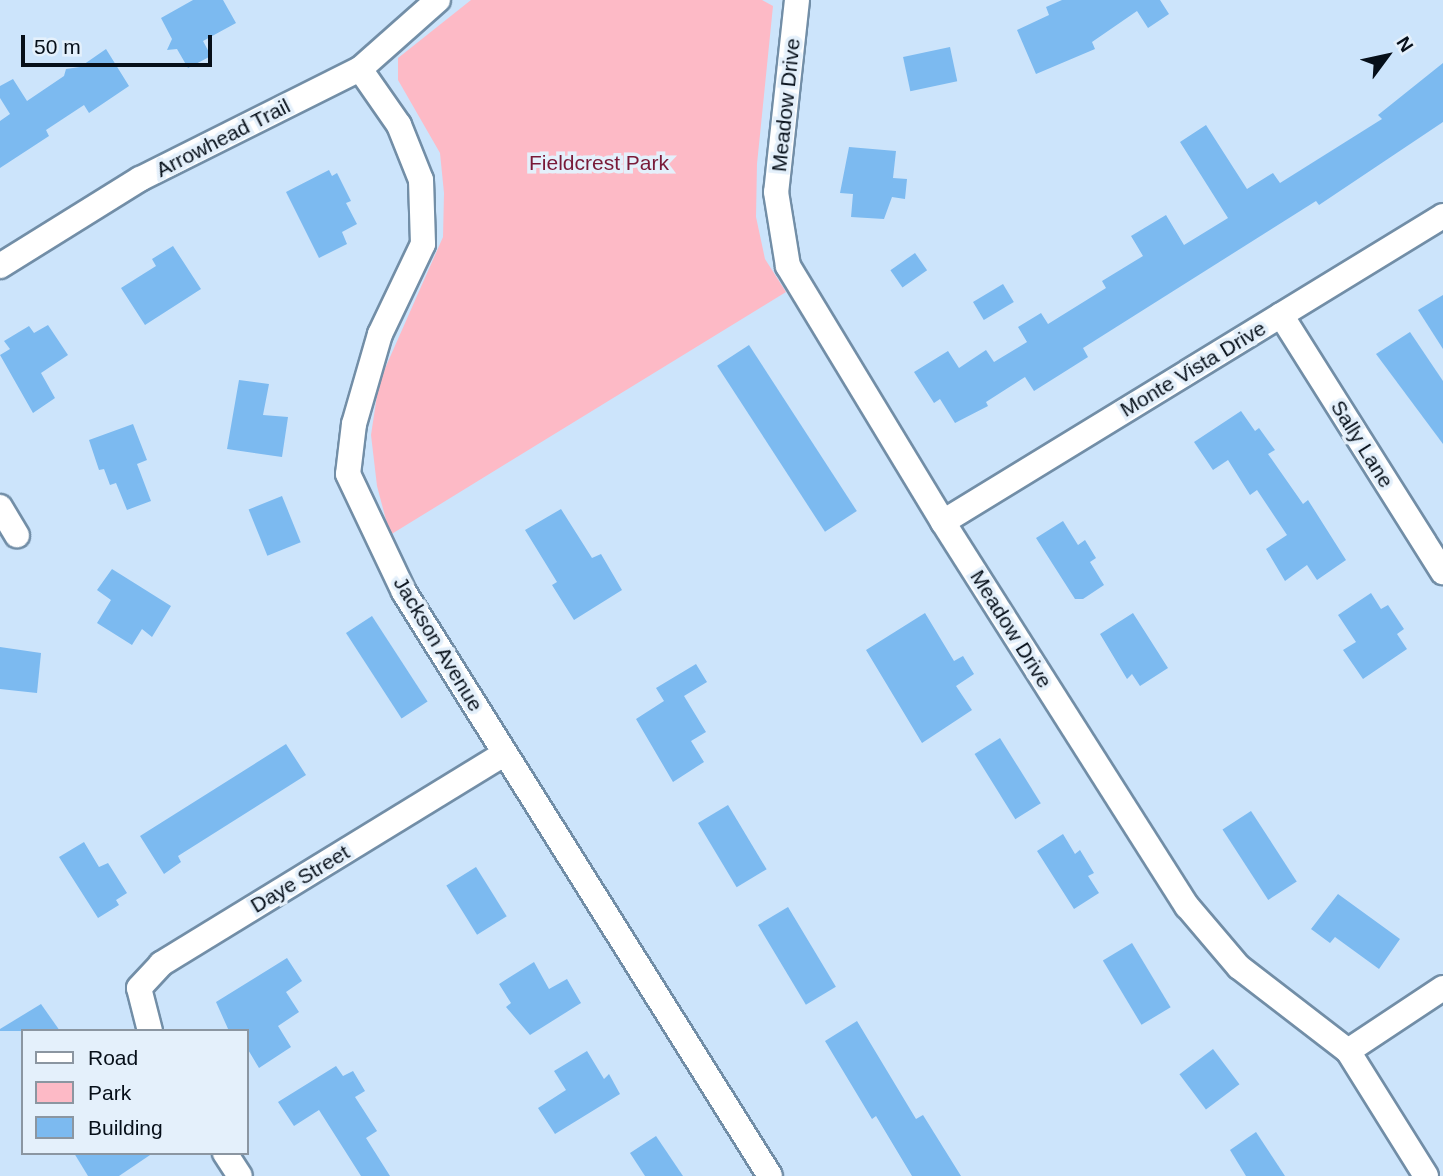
<!DOCTYPE html>
<html>
<head>
<meta charset="utf-8">
<style>
	body { margin:0 }
	#map { position:relative; width:1443px; height:1176px; overflow:hidden; background:#cce4fb; font-family:Helvetica,sans-serif }
	div>[style] { position:absolute }
	.green>* { inset:0; background:#fdbac6 }
	.building>* { inset:0; background:#7cbaf0; transform-origin:0 0 }
	.roads { filter:drop-shadow(2px 0 #728ea7) drop-shadow(-2px 0 #728ea7) drop-shadow(0 2px #728ea7) drop-shadow(0 -2px #728ea7) }
	.street>* { height:24px; margin:-12px; padding:0 12px; transform-origin:12px; border-radius:12px; background:#fff }
	span { translate:-50% -50%; white-space:nowrap; text-align:center; line-height:1.15; -webkit-text-stroke:7px #e4f0fb; paint-order:stroke }
	.street-label { font-size:21px; color:#060f19 }
	.park-label { font-size:21px; color:#791a38 }
	.legend { position:absolute; left:21px; top:1029px; width:228px; height:126px; box-sizing:border-box; background:#e4f0fb; border:2px solid #8b96a1; margin:0; padding:9px 12px; list-style:none; font-size:21px; color:#060f19 }
	.legend li { display:flex; align-items:center; gap:14px; height:35px }
	.legend b { width:35px; border:2px solid #8b96a1 }
	.north { position:absolute; left:1352px; top:21px; width:70px; height:70px; -webkit-text-stroke:5px #e4f0fb; paint-order:stroke; rotate:57deg; font-size:19px; font-weight:700; line-height:28px; text-align:center; color:#060f19 }
	.north::after { content:''; display:block; margin:auto; width:24px; height:32px; background:#060f19; clip-path:polygon(50% 0,100% 100%,50% 72%,0 100%) }
	.scale { position:absolute; left:21px; top:35px; width:191px; height:32px; box-sizing:border-box; border:4px solid #060f19; border-top:0; padding-left:9px; font-size:21px; line-height:24px; white-space:nowrap; color:#060f19; -webkit-text-stroke:5px #e4f0fb; paint-order:stroke }
</style>
</head>
<body>
<div id="map">
	<div class="green">
		<div style="clip-path:polygon(471px 0,762px 0,773px 6px,757px 164px,756px 217px,765px 259px,786px 292px,390px 535px,377px 486px,371px 435px,379px 382px,443px 237px,444px 193px,440px 153px,398px 80px,398px 58px)"></div>
	</div>
	<div class="building">
		<div style="clip-path:polygon(193px 0,223px 0,236px 23px,203px 41px,211px 56px,188px 68px,177px 49px,167px 50px,172px 39px,161px 18px)"></div>
		<div style="clip-path:polygon(1062px 0,1160px 0,1169px 14px,1148px 28px,1137px 11px,1092px 42px,1095px 49px,1036px 74px,1017px 30px,1049px 15px,1046px 7px)"></div>
		<div style="left:950px;top:47px;width:35px;height:48px;rotate:78deg"></div>
		<div style="clip-path:polygon(106px 49px,129px 86px,89px 113px,84px 105px,46px 130px,49px 136px,0 168px,0 121px,10px 114px,0 98px,0 86px,13px 79px,27px 101px,64px 76px,66px 69px,80px 67px)"></div>
		<div style="clip-path:polygon(1443px 63px,1443px 122px,1319px 205px,1316px 201px,1083px 348px,1088px 357px,1034px 391px,1025px 377px,986px 402px,988px 406px,955px 423px,940px 399px,934px 403px,914px 372px,948px 351px,959px 368px,986px 350px,994px 362px,1027px 342px,1018px 327px,1041px 313px,1048px 324px,1106px 288px,1102px 281px,1143px 256px,1131px 236px,1166px 215px,1184px 245px,1228px 218px,1180px 142px,1206px 125px,1247px 189px,1273px 173px,1280px 183px,1382px 119px,1378px 115px)"></div>
		<div style="clip-path:polygon(849px 147px,896px 151px,893px 178px,907px 179px,905px 199px,892px 197px,884px 219px,851px 217px,853px 194px,840px 193px)"></div>
		<div style="clip-path:polygon(329px 170px,332px 176px,337px 173px,351px 201px,346px 203px,357px 224px,342px 232px,347px 244px,319px 258px,286px 192px)"></div>
		<div style="clip-path:polygon(173px 246px,201px 289px,145px 325px,121px 288px,156px 266px,152px 259px)"></div>
		<div style="left:915px;top:253px;width:21px;height:30px;rotate:55deg"></div>
		<div style="left:1003px;top:284px;width:21px;height:35px;rotate:59deg"></div>
		<div style="clip-path:polygon(1443px 295px,1443px 349px,1418px 310px)"></div>
		<div style="clip-path:polygon(48px 325px,68px 355px,41px 373px,55px 398px,33px 413px,0 355px,10px 349px,4px 341px,29px 326px,34px 333px)"></div>
		<div style="clip-path:polygon(1410px 332px,1443px 381px,1443px 444px,1376px 354px)"></div>
		<div style="left:749px;top:345px;width:198px;height:38px;rotate:57deg"></div>
		<div style="clip-path:polygon(239px 380px,269px 384px,263px 415px,288px 417px,282px 457px,227px 449px)"></div>
		<div style="clip-path:polygon(1241px 411px,1255px 431px,1259px 428px,1275px 450px,1268px 454px,1303px 504px,1308px 500px,1346px 560px,1317px 580px,1307px 565px,1285px 581px,1266px 549px,1287px 535px,1257px 490px,1250px 495px,1228px 460px,1213px 470px,1194px 442px)"></div>
		<div style="clip-path:polygon(133px 424px,147px 460px,137px 464px,151px 501px,127px 510px,116px 483px,110px 485px,104px 469px,99px 470px,89px 440px)"></div>
		<div style="left:282px;top:496px;width:50px;height:36px;rotate:68deg"></div>
		<div style="clip-path:polygon(561px 509px,592px 558px,601px 554px,622px 590px,574px 620px,552px 585px,557px 582px,525px 530px)"></div>
		<div style="clip-path:polygon(1063px 521px,1078px 545px,1085px 540px,1096px 558px,1090px 562px,1104px 585px,1083px 599px,1075px 599px,1036px 538px)"></div>
		<div style="clip-path:polygon(112px 569px,171px 606px,152px 637px,142px 629px,132px 645px,97px 623px,111px 600px,97px 590px)"></div>
		<div style="clip-path:polygon(1371px 593px,1381px 609px,1388px 605px,1404px 629px,1397px 634px,1407px 649px,1363px 679px,1343px 650px,1356px 642px,1338px 615px)"></div>
		<div style="clip-path:polygon(925px 613px,954px 661px,963px 656px,974px 674px,956px 686px,972px 710px,922px 743px,866px 650px)"></div>
		<div style="clip-path:polygon(1133px 613px,1168px 668px,1140px 686px,1132px 674px,1127px 679px,1100px 634px)"></div>
		<div style="left:372px;top:616px;width:102px;height:31px;rotate:57deg"></div>
		<div style="clip-path:polygon(0 647px,41px 653px,37px 693px,0 689px)"></div>
		<div style="clip-path:polygon(696px 664px,707px 682px,684px 696px,706px 732px,691px 741px,704px 762px,673px 782px,636px 719px,664px 701px,656px 688px)"></div>
		<div style="left:1000px;top:738px;width:77px;height:30px;rotate:58deg"></div>
		<div style="clip-path:polygon(286px 744px,306px 775px,178px 856px,181px 862px,164px 874px,140px 836px)"></div>
		<div style="left:728px;top:805px;width:75px;height:35px;rotate:59deg"></div>
		<div style="left:1251px;top:811px;width:84px;height:34px;rotate:57deg"></div>
		<div style="clip-path:polygon(1063px 834px,1075px 854px,1080px 850px,1094px 873px,1088px 876px,1099px 893px,1074px 909px,1037px 851px)"></div>
		<div style="clip-path:polygon(84px 842px,99px 867px,108px 863px,127px 893px,116px 900px,119px 905px,98px 918px,59px 857px)"></div>
		<div style="left:476px;top:867px;width:58px;height:35px;rotate:58deg"></div>
		<div style="clip-path:polygon(1338px 894px,1400px 939px,1379px 969px,1335px 937px,1330px 943px,1311px 929px)"></div>
		<div style="left:788px;top:907px;width:93px;height:35px;rotate:59deg"></div>
		<div style="left:1132px;top:943px;width:75px;height:34px;rotate:59deg"></div>
		<div style="clip-path:polygon(287px 958px,302px 981px,286px 992px,299px 1012px,278px 1026px,291px 1047px,259px 1068px,247px 1048px,247px 1031px,229px 1031px,216px 1002px)"></div>
		<div style="clip-path:polygon(534px 962px,549px 989px,567px 979px,581px 1003px,530px 1035px,506px 1007px,511px 1003px,499px 984px)"></div>
		<div style="clip-path:polygon(41px 1004px,60px 1031px,0 1031px,0 1029px)"></div>
		<div style="clip-path:polygon(857px 1021px,916px 1119px,923px 1115px,961px 1176px,912px 1176px,876px 1116px,872px 1119px,825px 1041px)"></div>
		<div style="left:1213px;top:1049px;width:44px;height:42px;rotate:53deg"></div>
		<div style="clip-path:polygon(587px 1051px,604px 1079px,609px 1074px,620px 1094px,555px 1134px,538px 1108px,566px 1090px,554px 1071px)"></div>
		<div style="clip-path:polygon(336px 1066px,343px 1076px,353px 1071px,365px 1091px,355px 1097px,377px 1131px,366px 1138px,390px 1176px,361px 1176px,319px 1110px,294px 1126px,278px 1102px)"></div>
		<div style="clip-path:polygon(1256px 1132px,1285px 1176px,1246px 1176px,1230px 1150px)"></div>
		<div style="clip-path:polygon(656px 1136px,683px 1176px,645px 1176px,630px 1153px)"></div>
		<div style="clip-path:polygon(74px 1153px,153px 1153px,119px 1176px,88px 1176px)"></div>
	</div>
	<div class="roads">
		<div class="street">
			<div style="left:797px;top:0;width:193px;rotate:96.2deg"></div>
			<div style="left:776px;top:192px;width:75px;rotate:80.8deg"></div>
			<div style="left:788px;top:266px;width:299px;rotate:58.8deg"></div>
			<div style="left:943px;top:522px;width:455px;rotate:57.6deg"></div>
			<div style="left:1187px;top:906px;width:80px;rotate:49.6deg"></div>
			<div style="left:1239px;top:967px;width:138px;rotate:37.6deg"></div>
			<div style="left:1348px;top:1051px;width:147px;rotate:58deg"></div>
			<div style="left:360px;top:69px;width:68px;rotate:55.1deg"></div>
			<div style="left:399px;top:125px;width:59px;rotate:68.2deg"></div>
			<div style="left:421px;top:180px;width:64px;rotate:88.2deg"></div>
			<div style="left:423px;top:244px;width:100px;rotate:115.5deg"></div>
			<div style="left:380px;top:334px;width:94px;rotate:106.1deg"></div>
			<div style="left:354px;top:424px;width:50px;rotate:96.8deg"></div>
			<div style="left:348px;top:474px;width:131px;rotate:64.6deg"></div>
			<div style="left:404px;top:592px;width:689px;rotate:57.92deg"></div>
			<div style="left:0;top:266px;width:165px;rotate:-31.9deg"></div>
			<div style="left:140px;top:179px;width:246px;rotate:-26.6deg"></div>
			<div style="left:360px;top:69px;width:104px;rotate:-41.5deg"></div>
			<div style="left:1281px;top:315px;width:304px;rotate:57.8deg"></div>
			<div style="left:0;top:507px;width:33px;rotate:59deg"></div>
			<div style="left:943px;top:522px;width:586px;rotate:-31.47deg"></div>
			<div style="left:150px;top:1031px;width:44px;rotate:-104.3deg"></div>
			<div style="left:139px;top:988px;width:33px;rotate:-47deg"></div>
			<div style="left:161px;top:964px;width:402px;rotate:-31.5deg"></div>
			<div style="left:1348px;top:1051px;width:114px;rotate:-33.6deg"></div>
			<div style="left:225px;top:1153px;width:27px;rotate:57deg"></div>
		</div>
	</div>
	<div class="street-label">
		<span style="left:786px;top:105px;rotate:-84deg">Meadow Drive</span>
		<span style="left:223px;top:138px;rotate:-27deg">Arrowhead Trail</span>
		<span style="left:1193px;top:369px;rotate:-31deg">Monte Vista Drive</span>
		<span style="left:1362px;top:444px;rotate:58deg">Sally Lane</span>
		<span style="left:1011px;top:629px;rotate:58deg">Meadow Drive</span>
		<span style="left:438px;top:644px;rotate:59deg">Jackson Avenue</span>
		<span style="left:300px;top:879px;rotate:-31deg">Daye Street</span>
	</div>
	<div class="park-label">
		<span style="left:599px;top:163px">Fieldcrest Park</span>
	</div>
	<ul class="legend">
	<li><b style="height:9px;background:#fff"></b>Road</li>
	<li><b style="height:19px;background:#fdbac6"></b>Park</li>
	<li><b style="height:19px;background:#7cbaf0"></b>Building</li>
	</ul>
	<div class="north">N</div>
	<div class="scale">50 m</div>
</div>
</body>
</html>
